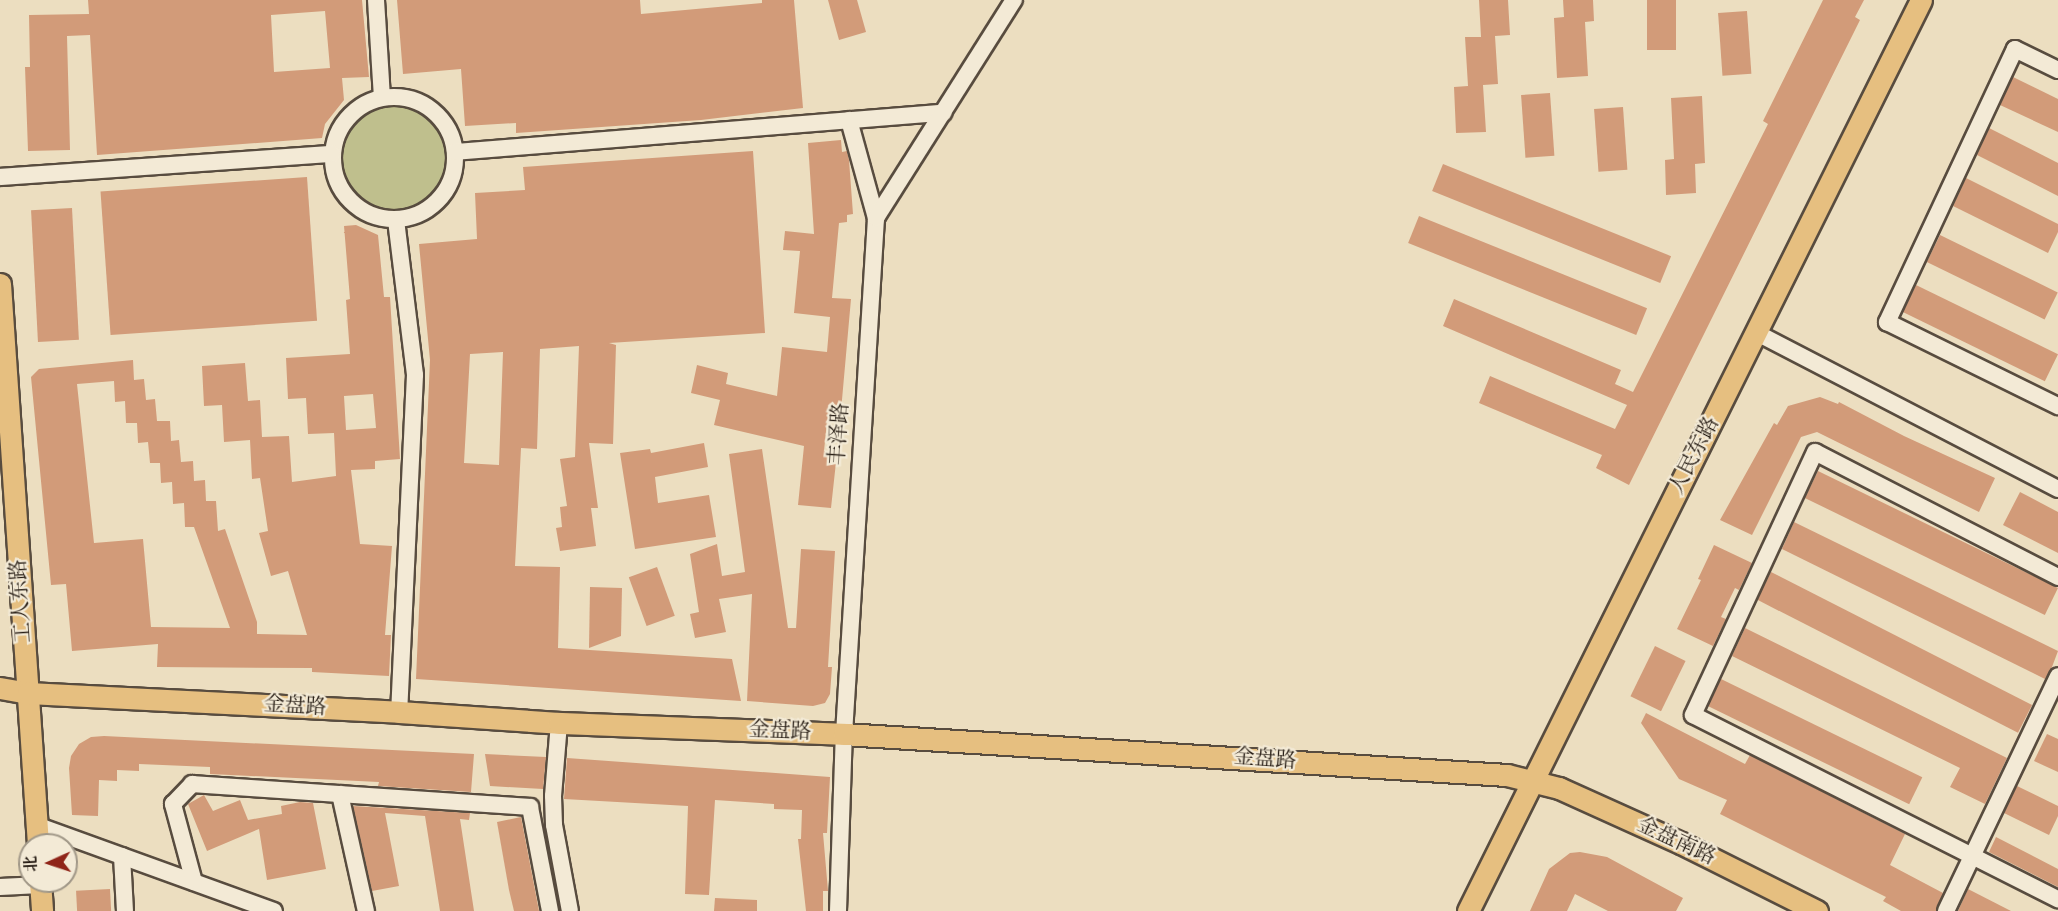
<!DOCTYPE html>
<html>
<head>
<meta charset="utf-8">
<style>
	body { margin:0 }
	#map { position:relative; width:2058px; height:911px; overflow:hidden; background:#ecdec0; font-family:"IM FELL English","Noto Serif SC",serif }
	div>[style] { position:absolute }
	.green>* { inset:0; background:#bfbf8d }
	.round { border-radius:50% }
	.building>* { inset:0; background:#d29b79; transform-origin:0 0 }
	.roads { filter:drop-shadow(2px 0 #584c3f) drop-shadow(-2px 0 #584c3f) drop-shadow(0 2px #584c3f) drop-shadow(0 -2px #584c3f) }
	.minor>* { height:16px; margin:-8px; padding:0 8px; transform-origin:8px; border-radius:8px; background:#f3ead6 }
	.minor>.ring { margin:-8px; padding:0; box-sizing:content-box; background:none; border:16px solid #f3ead6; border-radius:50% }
	.major>* { height:21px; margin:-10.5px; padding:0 10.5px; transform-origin:10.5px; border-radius:10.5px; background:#e6bf80 }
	span { translate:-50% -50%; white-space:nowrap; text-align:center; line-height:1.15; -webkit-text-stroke:4.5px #f3ead6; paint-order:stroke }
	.street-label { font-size:21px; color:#261c14 }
	.north { position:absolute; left:18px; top:833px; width:60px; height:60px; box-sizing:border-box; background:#f3ead6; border:2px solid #a19888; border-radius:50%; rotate:267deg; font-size:16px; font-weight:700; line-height:24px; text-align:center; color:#261c14 }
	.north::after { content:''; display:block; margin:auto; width:21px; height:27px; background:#8f2418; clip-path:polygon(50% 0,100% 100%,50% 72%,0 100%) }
</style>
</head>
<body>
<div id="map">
	<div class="green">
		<div class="round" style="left:333px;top:97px;width:122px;height:122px"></div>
	</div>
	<div class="building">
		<div style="clip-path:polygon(evenodd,88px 0,362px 0,369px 77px,342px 78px,344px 100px,325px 124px,322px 138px,97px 155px,90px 35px,67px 36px,70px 150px,28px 151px,25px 67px,30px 67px,29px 15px,89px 14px,88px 0,325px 11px,330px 68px,274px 72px,271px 15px,325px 11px)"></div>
		<div style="clip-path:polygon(397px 0,640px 0,641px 14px,762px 3px,762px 0,794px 0,803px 108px,701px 120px,516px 133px,516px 123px,465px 126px,461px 69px,403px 74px)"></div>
		<div style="clip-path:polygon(828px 0,857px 0,866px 32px,839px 40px)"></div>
		<div style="clip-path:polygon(1479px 0,1508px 0,1510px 35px,1495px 36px,1498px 84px,1483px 85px,1486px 132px,1456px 133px,1454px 87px,1468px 86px,1465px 37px,1481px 37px)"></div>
		<div style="clip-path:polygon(1563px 0,1593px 0,1594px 21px,1585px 22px,1588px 76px,1557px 78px,1554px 18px,1564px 17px)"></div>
		<div style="left:1647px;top:0;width:29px;height:50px"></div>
		<div style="clip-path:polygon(1823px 0,1864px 0,1855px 17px,1860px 20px,1629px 485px,1596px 468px,1602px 455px,1479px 403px,1490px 376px,1615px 429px,1627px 405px,1443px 326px,1454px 299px,1621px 370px,1615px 384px,1633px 392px,1768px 124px,1763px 121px)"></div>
		<div style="left:1747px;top:11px;width:63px;height:29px;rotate:86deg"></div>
		<div style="clip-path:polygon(2013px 77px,2058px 99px,2058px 132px,2000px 105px)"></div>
		<div style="left:1550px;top:93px;width:63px;height:29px;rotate:86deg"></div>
		<div style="clip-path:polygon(1702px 96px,1705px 163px,1695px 164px,1696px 193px,1666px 195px,1665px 160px,1674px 159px,1671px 98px)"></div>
		<div style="left:1623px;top:107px;width:63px;height:29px;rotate:86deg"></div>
		<div style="clip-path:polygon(1989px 128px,2058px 163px,2058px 196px,1977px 155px)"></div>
		<div style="clip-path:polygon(841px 140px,842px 152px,847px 151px,849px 160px,853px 214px,847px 215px,847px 222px,839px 223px,832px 298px,851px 299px,840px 422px,827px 421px,824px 451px,837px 453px,831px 508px,798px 505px,804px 446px,714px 425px,720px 400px,691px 393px,697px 365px,728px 373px,726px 384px,777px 396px,782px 347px,827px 352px,830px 317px,794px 313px,800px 251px,783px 250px,785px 231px,814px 234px,808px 143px)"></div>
		<div style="clip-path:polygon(evenodd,753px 151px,765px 333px,609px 343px,616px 345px,613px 444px,589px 443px,598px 508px,591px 508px,596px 546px,560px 551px,556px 528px,562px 527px,560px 507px,567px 506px,560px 459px,575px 457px,579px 346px,540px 349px,537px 449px,521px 448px,515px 566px,560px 567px,558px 648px,732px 659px,741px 701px,416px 679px,430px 360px,419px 244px,477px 239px,475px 193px,525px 190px,523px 167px,753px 151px,503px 352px,499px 465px,464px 463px,470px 354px,503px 352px)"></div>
		<div style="left:1443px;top:164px;width:246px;height:29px;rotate:22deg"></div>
		<div style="left:307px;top:177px;width:144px;height:207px;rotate:86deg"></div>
		<div style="clip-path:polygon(1966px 178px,2058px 224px,2058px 232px,2048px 253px,1953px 206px)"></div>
		<div style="left:72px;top:208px;width:132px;height:41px;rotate:87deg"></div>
		<div style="left:1419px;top:216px;width:246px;height:29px;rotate:22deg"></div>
		<div style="clip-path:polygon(evenodd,356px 225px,378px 235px,384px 297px,390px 297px,400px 459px,375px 461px,375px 469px,351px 470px,360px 544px,392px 546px,385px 635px,391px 635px,389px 676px,312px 672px,312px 668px,157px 667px,158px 644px,72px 651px,66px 584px,51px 585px,31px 377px,39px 369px,133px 360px,134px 380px,144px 379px,146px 400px,155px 399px,157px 421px,170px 421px,171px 441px,179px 440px,181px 462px,193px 461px,194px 481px,205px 480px,206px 501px,216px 501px,218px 531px,225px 529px,257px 622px,257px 634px,307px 635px,288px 571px,271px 576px,259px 533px,268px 531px,260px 478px,252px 479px,250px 440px,224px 442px,222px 405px,204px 406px,202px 366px,245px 363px,248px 401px,260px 400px,262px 437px,289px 436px,292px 482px,336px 476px,334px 433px,308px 434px,306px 398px,288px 399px,286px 358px,350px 354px,346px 300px,350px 299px,344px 226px,356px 225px,114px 381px,115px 402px,125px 401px,126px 423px,137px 423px,138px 443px,148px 442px,150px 463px,160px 463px,161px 483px,172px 482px,173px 504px,184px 503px,185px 527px,194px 527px,230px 628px,151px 627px,143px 539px,94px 543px,77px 384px,114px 381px,356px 225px,373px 394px,376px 428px,346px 430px,344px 396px,373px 394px)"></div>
		<div style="left:1940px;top:235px;width:131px;height:30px;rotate:26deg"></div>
		<div style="left:1916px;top:285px;width:158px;height:30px;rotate:26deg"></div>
		<div style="clip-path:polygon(1820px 397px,1838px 404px,1839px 402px,1904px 436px,1995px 478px,1979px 512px,1817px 432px,1801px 437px,1752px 535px,1720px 520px,1774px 423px,1777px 425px,1788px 406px)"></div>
		<div style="clip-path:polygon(704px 443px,708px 467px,655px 477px,658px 503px,709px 495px,716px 537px,635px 549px,620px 453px,650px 449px,651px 453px)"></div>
		<div style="clip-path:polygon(762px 449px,788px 628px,796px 628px,801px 549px,835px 551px,828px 667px,832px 667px,830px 694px,825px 703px,813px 706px,747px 701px,752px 594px,719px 599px,726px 632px,695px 638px,690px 614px,699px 612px,690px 554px,717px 544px,722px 576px,745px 572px,729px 454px)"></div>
		<div style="left:1818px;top:471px;width:267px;height:30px;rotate:26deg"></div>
		<div style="clip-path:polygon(2020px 492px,2058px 512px,2058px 553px,2003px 525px)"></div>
		<div style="clip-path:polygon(1794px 522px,2058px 651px,2052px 667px,2045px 679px,1782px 549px)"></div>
		<div style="clip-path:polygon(1714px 545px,1752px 563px,1739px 590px,1735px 588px,1721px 617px,1726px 619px,1713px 646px,1677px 629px,1701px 580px,1698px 579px)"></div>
		<div style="left:657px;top:567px;width:52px;height:30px;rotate:70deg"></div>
		<div style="left:1771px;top:572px;width:293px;height:31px;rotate:27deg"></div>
		<div style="clip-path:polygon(590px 587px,622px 588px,621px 636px,589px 648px)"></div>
		<div style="clip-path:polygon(1745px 628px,2007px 758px,1985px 804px,1950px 787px,1960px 768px,1732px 656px)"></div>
		<div style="left:1655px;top:646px;width:34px;height:56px;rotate:26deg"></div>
		<div style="left:1721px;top:679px;width:224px;height:30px;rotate:26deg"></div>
		<div style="clip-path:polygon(1646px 713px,1745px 764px,1750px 755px,1905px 834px,1890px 865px,1943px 893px,1936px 911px,1901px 911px,1883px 901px,1886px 897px,1720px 814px,1727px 800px,1679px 779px,1641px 723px)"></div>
		<div style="clip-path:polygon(2047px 734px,2058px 739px,2058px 772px,2034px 761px)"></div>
		<div style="clip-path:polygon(104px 736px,474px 754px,471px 792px,378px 786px,379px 782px,210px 774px,210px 767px,139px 764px,139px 771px,117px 770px,117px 781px,99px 780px,98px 816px,72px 815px,69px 768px,71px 756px,79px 744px,91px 737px)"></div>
		<div style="clip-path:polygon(485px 754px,546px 757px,543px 789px,490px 786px)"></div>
		<div style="clip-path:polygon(567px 758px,830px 777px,827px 833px,823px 833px,828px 891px,823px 891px,823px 911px,806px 911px,798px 839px,801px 839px,802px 810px,774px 809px,774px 804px,715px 800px,709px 895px,685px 894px,688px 806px,564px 799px)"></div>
		<div style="clip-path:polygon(2017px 786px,2058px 806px,2058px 816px,2049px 835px,2004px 813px)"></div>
		<div style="clip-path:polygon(204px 795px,213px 811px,240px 800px,248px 820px,282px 814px,281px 806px,300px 802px,313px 803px,326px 869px,267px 880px,259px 829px,207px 851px,188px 804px)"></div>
		<div style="clip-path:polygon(353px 806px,470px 813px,469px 820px,460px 819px,474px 911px,440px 911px,425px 816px,385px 813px,399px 886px,372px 891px)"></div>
		<div style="clip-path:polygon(521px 817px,539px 911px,514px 911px,509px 890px,497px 822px)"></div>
		<div style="clip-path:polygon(1996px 837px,2058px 869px,2058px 887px,1989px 852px)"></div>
		<div style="clip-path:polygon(1580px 852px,1607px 857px,1683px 898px,1676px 911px,1608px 911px,1575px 894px,1567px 911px,1530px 911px,1549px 869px,1570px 853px)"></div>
		<div style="left:110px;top:889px;width:22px;height:34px;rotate:87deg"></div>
		<div style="clip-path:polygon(1968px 889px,2011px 911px,1958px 911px)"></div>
		<div style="clip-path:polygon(715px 898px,757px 900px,757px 911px,714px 911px)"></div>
	</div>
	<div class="roads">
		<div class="minor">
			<div style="left:376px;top:0;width:97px;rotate:86.5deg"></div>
			<div style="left:2058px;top:70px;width:48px;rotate:-154deg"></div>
			<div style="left:2015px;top:49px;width:302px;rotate:115.1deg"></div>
			<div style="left:1887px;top:322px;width:191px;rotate:26.2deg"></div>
			<div class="ring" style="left:333px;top:97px;width:106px;height:106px"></div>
			<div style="left:849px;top:120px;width:102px;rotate:74.6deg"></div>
			<div style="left:455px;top:152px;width:490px;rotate:-4.6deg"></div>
			<div style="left:0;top:177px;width:333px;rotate:-4deg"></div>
			<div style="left:396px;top:220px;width:156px;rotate:83deg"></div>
			<div style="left:415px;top:375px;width:337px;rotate:92.7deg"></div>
			<div style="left:1757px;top:333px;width:339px;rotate:27.4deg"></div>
			<div style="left:2058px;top:577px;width:273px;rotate:-152.8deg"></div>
			<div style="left:1815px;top:452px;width:290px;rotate:114.9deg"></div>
			<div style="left:1693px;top:715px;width:409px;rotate:26.8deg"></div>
			<div style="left:559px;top:723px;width:73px;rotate:94.7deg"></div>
			<div style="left:553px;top:796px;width:29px;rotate:88deg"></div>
			<div style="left:554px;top:825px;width:87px;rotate:79.5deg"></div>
			<div style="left:340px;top:794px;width:120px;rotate:77.5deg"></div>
			<div style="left:36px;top:825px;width:253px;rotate:19.9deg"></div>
			<div style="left:122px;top:856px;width:55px;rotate:86.9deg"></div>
			<div style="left:194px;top:882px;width:81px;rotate:-105.1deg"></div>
			<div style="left:173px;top:804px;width:28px;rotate:-46deg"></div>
			<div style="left:192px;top:784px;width:339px;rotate:3.9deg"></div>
			<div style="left:530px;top:807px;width:106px;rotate:79.1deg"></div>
			<div style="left:0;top:887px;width:40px;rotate:-2.9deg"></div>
			<div style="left:838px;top:911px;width:177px;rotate:-88.1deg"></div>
			<div style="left:844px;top:734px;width:517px;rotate:-86.45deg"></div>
			<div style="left:876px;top:218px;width:258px;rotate:-57.7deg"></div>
			<div style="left:1946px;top:911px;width:260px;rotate:-64.5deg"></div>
		</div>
		<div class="major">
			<div style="left:0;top:284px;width:562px;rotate:86.12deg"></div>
			<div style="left:0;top:688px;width:28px;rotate:10deg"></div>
			<div style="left:28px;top:693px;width:371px;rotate:2.9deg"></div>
			<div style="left:399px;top:712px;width:160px;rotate:3.9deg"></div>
			<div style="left:559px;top:723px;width:285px;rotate:2.2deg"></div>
			<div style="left:844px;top:734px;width:664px;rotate:3.54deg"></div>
			<div style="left:1507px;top:775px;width:54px;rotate:14deg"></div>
			<div style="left:1559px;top:788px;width:134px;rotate:24.3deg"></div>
			<div style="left:1681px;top:843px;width:152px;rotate:26.6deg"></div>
			<div style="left:40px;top:881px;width:30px;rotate:86deg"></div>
			<div style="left:1468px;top:911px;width:1017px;rotate:-63.56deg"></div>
		</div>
	</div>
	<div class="street-label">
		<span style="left:840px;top:434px;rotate:-86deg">丰泽路</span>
		<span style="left:1695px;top:456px;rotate:-63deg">人民东路</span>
		<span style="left:22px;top:601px;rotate:-94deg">工人东路</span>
		<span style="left:295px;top:707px;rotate:3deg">金盘路</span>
		<span style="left:780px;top:732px;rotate:2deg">金盘路</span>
		<span style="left:1265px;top:760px;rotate:4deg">金盘路</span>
		<span style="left:1676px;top:842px;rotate:25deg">金盘南路</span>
	</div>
	<div class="north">北</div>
</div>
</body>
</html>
